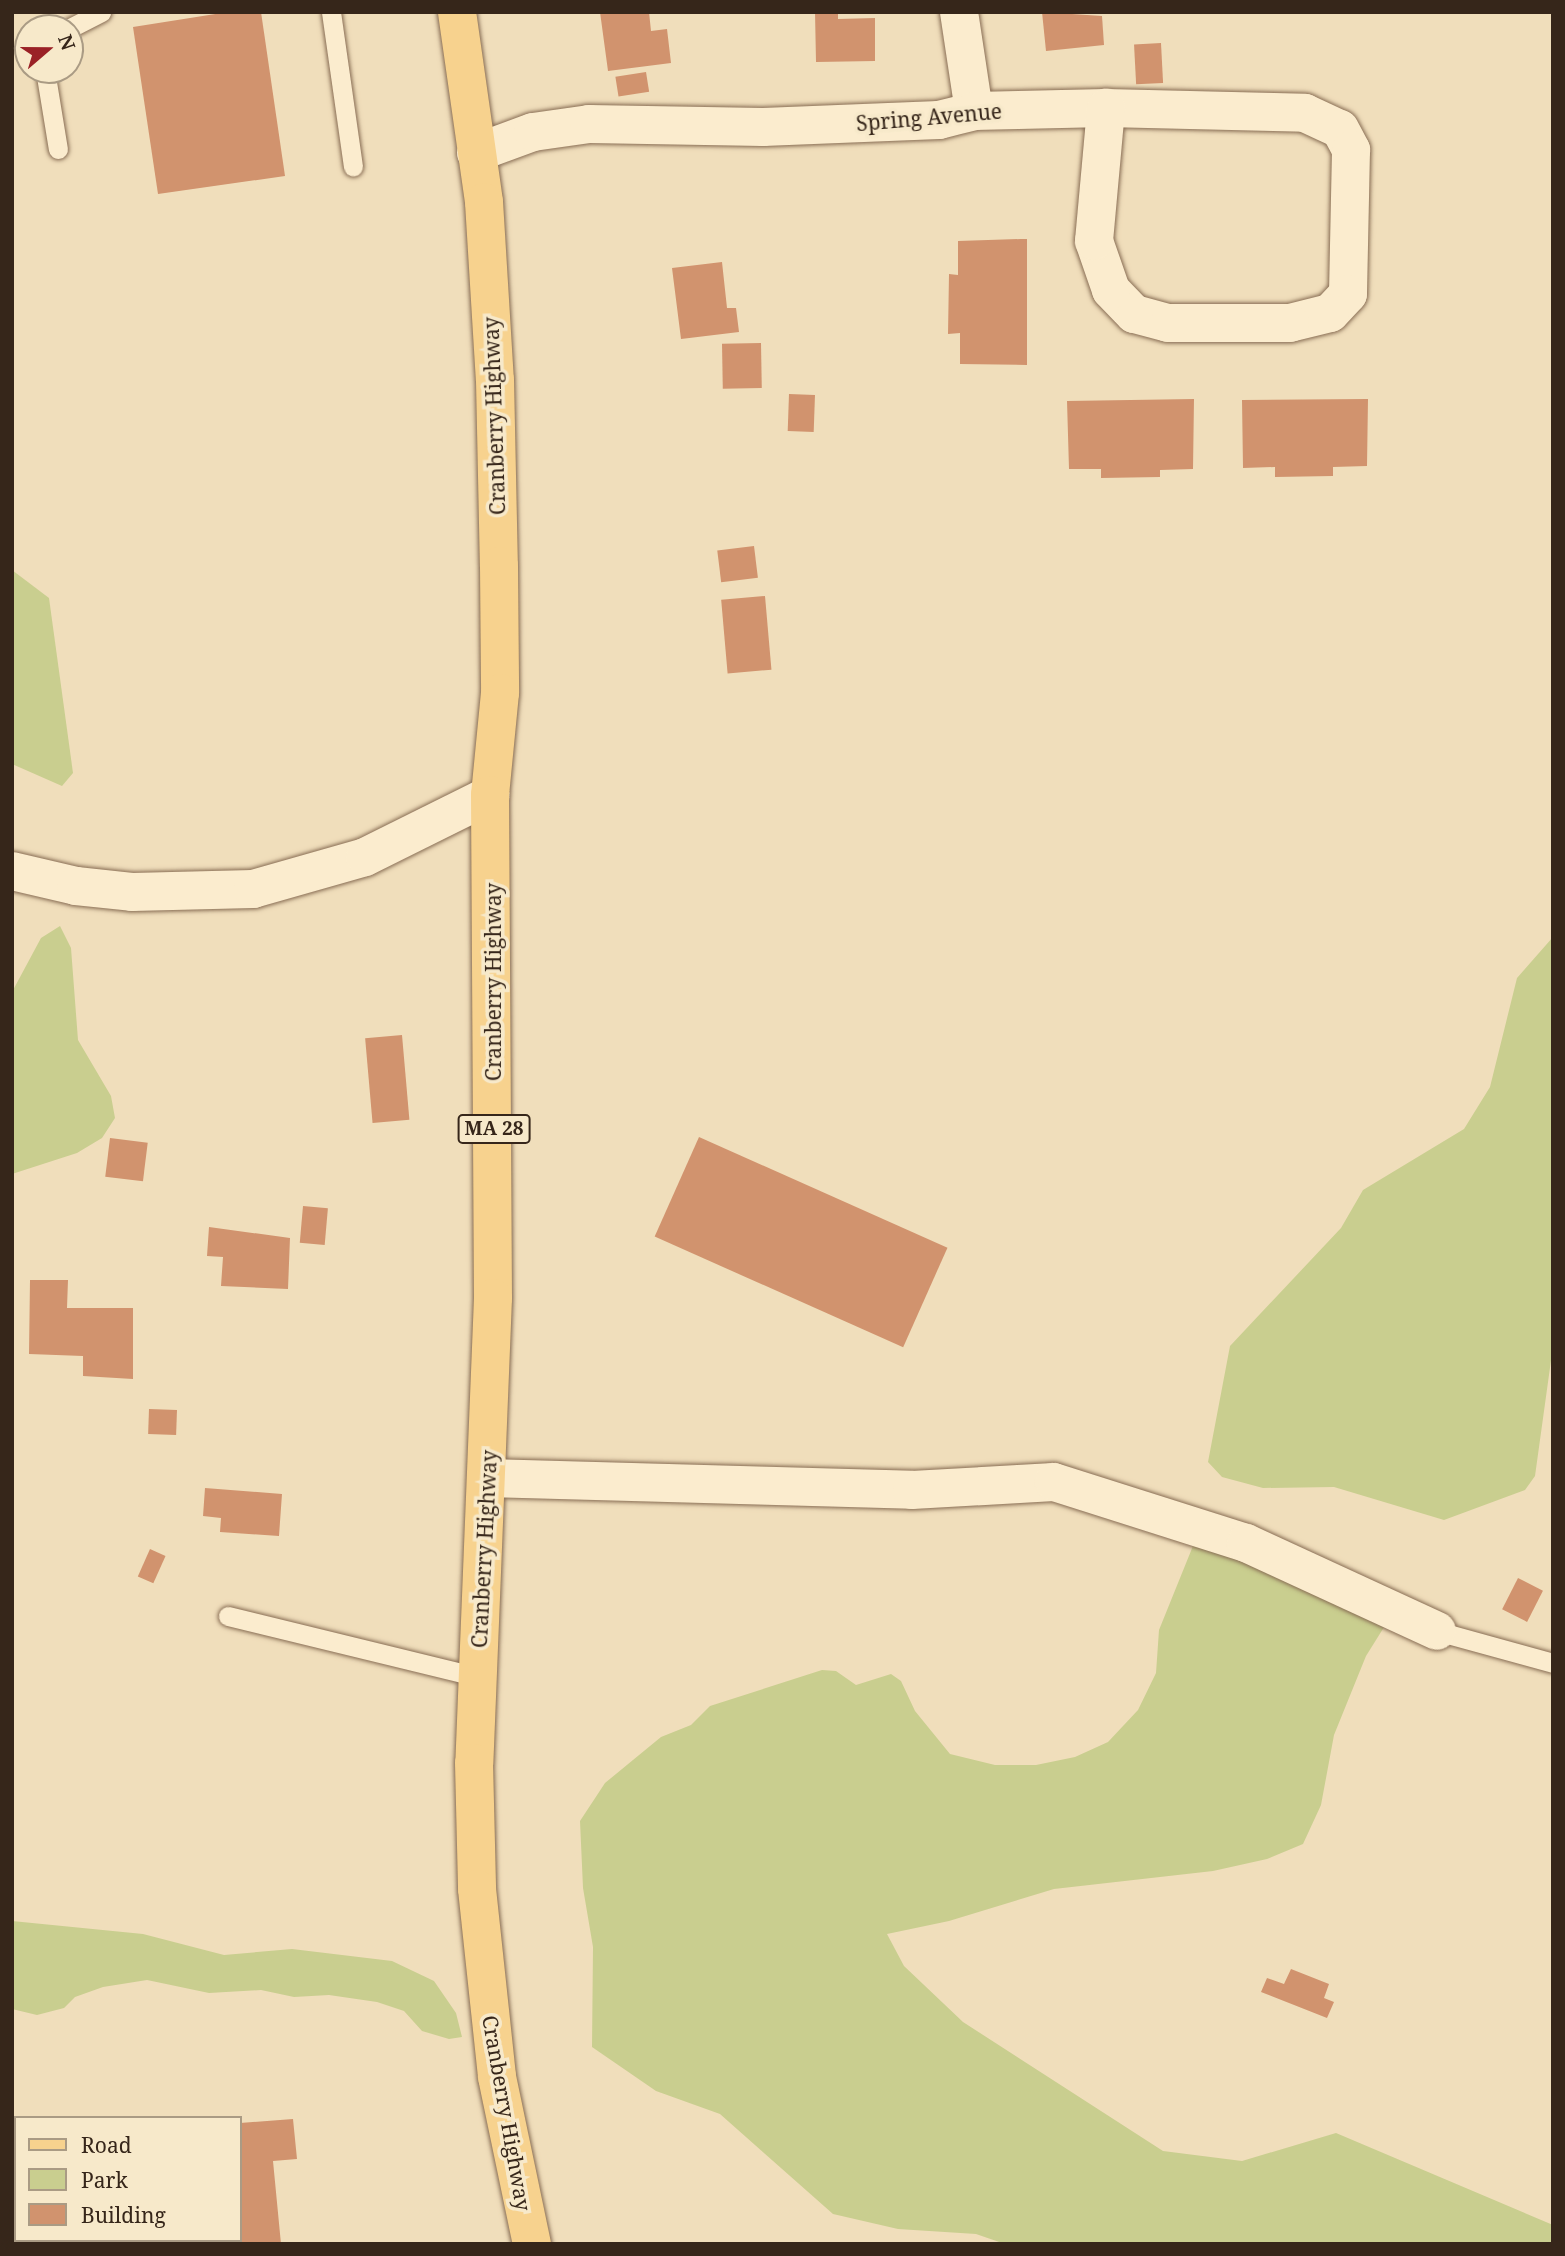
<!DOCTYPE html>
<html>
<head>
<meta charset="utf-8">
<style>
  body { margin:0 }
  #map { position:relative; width:1565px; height:2256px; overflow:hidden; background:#f0debb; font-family:"Noto Serif",serif }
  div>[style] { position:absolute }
  .green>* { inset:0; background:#c9ce8f }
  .building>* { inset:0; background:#d1936e; transform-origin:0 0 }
  .roads { filter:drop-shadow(0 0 2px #886d54) drop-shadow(0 0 2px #886d54) }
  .service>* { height:19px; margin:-9.5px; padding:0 9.5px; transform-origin:9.5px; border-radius:9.5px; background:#fbecce }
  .minor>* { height:38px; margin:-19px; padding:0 19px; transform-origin:19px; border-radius:19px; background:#fbecce }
  .primary>* { height:38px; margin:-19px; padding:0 19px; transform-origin:19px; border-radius:19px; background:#f7d28e }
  span { translate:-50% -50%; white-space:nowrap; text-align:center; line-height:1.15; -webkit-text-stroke:7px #f7e9ca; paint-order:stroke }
  .shield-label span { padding:2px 5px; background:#f7e9ca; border:2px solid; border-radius:5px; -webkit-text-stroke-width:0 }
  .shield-label { font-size:19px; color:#36261a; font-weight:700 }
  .street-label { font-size:21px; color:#36261a }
  .frame { position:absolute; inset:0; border:14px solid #36261a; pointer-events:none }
  .legend { position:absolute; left:14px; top:2116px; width:228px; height:126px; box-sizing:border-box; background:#f7e9ca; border:2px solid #aa9b84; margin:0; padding:9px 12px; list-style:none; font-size:21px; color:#36261a }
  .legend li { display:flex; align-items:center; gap:14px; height:35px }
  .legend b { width:35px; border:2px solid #aa9b84 }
  .north { position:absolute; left:14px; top:14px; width:70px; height:70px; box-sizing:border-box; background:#f7e9ca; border:2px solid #aa9b84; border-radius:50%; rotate:70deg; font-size:19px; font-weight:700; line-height:28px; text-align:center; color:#36261a }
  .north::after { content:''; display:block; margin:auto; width:24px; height:32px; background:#9a2126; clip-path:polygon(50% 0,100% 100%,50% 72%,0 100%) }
</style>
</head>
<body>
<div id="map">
  <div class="green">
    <i style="clip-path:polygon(12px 570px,49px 598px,73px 773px,62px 786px,12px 764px)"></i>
    <i style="clip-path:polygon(60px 926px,71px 948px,78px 1040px,111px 1096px,115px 1118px,102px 1138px,77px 1153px,12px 1174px,12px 992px,41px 938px)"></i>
    <i style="clip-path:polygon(1553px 937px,1553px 1346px,1535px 1476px,1525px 1490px,1444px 1520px,1334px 1487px,1263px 1488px,1222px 1477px,1208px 1462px,1230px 1346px,1341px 1228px,1363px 1190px,1464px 1129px,1490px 1087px,1517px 978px)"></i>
    <i style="clip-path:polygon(1197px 1536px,1391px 1616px,1366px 1656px,1334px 1735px,1321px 1805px,1303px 1844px,1267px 1859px,1213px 1871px,1054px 1889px,949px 1921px,887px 1934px,904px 1966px,963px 2022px,1163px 2151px,1242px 2161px,1336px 2133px,1553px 2225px,1553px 2244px,1005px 2244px,976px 2234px,898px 2229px,833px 2214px,720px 2114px,656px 2091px,592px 2047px,593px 1947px,583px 1888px,580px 1821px,605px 1783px,661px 1737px,691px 1725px,710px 1706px,822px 1670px,836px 1671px,856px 1685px,891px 1674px,901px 1681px,915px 1711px,950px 1754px,995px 1765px,1036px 1765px,1075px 1757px,1108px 1742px,1138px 1710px,1156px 1673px,1159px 1630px)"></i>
    <i style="clip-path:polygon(12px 1921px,143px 1934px,224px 1955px,292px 1949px,392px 1961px,434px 1981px,456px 2013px,462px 2037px,449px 2039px,422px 2031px,404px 2011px,377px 2002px,329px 1995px,294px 1997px,261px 1990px,209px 1993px,147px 1980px,103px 1987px,75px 1997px,64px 2008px,37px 2015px,12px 2009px)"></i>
  </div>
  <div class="building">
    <i style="clip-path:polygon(228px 12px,261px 12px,285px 176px,158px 194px,133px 27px)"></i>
    <i style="clip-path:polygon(600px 12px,649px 12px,651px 31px,667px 29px,671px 63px,608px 71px)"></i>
    <i style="clip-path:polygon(815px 12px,838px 12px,838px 19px,875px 18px,875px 61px,816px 62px)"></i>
    <i style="clip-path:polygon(1042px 12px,1102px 16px,1104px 45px,1046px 51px)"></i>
    <i style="left:1161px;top:43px;width:40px;height:27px;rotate:87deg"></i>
    <i style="left:646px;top:72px;width:20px;height:31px;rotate:81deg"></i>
    <i style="clip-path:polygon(1021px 239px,1027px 239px,1027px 365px,960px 364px,960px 333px,948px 334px,949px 274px,958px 275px,958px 241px)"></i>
    <i style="clip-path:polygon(722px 262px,727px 308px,736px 308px,739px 332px,681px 339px,672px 268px)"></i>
    <i style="left:761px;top:343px;width:45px;height:39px;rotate:89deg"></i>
    <i style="left:789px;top:394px;width:26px;height:37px;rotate:2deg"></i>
    <i style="clip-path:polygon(1194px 399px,1193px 469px,1160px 470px,1160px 477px,1101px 478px,1101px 469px,1069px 469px,1067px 401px)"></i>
    <i style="clip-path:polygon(1368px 399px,1367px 466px,1333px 467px,1333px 476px,1275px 477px,1275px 467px,1243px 468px,1242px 400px)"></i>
    <i style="left:754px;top:546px;width:32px;height:37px;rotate:83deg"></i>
    <i style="left:765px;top:596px;width:74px;height:44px;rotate:85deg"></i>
    <i style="left:402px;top:1035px;width:85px;height:37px;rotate:85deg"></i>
    <i style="left:699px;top:1137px;width:272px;height:109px;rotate:24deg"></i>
    <i style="left:110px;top:1138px;width:38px;height:39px;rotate:7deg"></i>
    <i style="left:303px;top:1206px;width:25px;height:37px;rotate:5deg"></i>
    <i style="clip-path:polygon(209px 1227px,290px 1238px,288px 1289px,221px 1286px,223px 1257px,207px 1256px)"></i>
    <i style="clip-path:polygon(30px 1280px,68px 1280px,67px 1308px,133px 1308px,133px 1379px,83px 1376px,83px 1356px,29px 1354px)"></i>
    <i style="left:149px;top:1409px;width:28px;height:25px;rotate:2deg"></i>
    <i style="clip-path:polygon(205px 1488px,282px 1494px,279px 1536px,220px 1532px,221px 1518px,203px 1516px)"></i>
    <i style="left:150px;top:1549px;width:17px;height:30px;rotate:24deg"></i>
    <i style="left:1518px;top:1578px;width:28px;height:35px;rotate:27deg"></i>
    <i style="clip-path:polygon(1291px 1969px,1329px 1984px,1324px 1998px,1334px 2002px,1327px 2018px,1261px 1992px,1267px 1978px,1284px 1984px)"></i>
    <i style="clip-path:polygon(293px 2119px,297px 2159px,273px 2161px,281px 2244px,235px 2244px,242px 2239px,240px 2123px)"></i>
    <i style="clip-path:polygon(16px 2186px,16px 2240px,44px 2244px,12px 2244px)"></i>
    <i style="left:116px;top:2240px;width:55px;height:4px"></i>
  </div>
  <div class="roads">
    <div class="service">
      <i style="left:331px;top:12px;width:156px;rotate:81.9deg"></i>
      <i style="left:70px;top:28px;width:35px;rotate:-27deg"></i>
      <i style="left:45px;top:70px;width:80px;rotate:80.7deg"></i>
      <i style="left:228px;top:1616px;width:257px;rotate:13.7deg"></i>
      <i style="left:1437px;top:1631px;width:120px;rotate:15.4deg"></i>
    </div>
    <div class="minor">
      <i style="left:959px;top:12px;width:100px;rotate:81.4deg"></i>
      <i style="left:476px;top:153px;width:61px;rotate:-20.2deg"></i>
      <i style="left:533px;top:132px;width:57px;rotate:-8.1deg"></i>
      <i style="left:589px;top:124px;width:174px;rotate:1deg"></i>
      <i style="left:763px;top:127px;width:176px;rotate:-2.3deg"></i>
      <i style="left:939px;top:120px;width:36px;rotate:-14deg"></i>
      <i style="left:974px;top:111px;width:132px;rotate:-1.3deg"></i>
      <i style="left:1106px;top:108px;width:199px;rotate:1.4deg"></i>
      <i style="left:1305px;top:113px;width:38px;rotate:25deg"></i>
      <i style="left:1340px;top:129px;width:24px;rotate:62deg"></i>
      <i style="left:1351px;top:150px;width:144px;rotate:91.2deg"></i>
      <i style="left:1348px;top:294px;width:26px;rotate:133deg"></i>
      <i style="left:1330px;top:313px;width:41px;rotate:166deg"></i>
      <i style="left:1290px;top:323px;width:122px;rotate:180deg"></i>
      <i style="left:1168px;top:323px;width:35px;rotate:-165deg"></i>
      <i style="left:1134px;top:314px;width:33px;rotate:-134deg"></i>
      <i style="left:1111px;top:290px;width:52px;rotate:-109.1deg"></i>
      <i style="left:1094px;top:241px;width:134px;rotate:-84.8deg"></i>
      <i style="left:12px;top:871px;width:66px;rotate:13.2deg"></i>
      <i style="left:76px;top:886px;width:56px;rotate:6.1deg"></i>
      <i style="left:132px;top:892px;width:121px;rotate:-1.4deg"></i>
      <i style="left:253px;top:889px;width:116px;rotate:-15.9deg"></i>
      <i style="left:365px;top:857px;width:140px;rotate:-26.4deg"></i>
      <i style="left:487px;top:1478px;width:425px;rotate:1.6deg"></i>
      <i style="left:912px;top:1490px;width:142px;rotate:-3.2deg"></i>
      <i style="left:1054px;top:1482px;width:201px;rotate:17.6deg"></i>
      <i style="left:1246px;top:1543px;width:210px;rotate:24.7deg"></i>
    </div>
    <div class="primary">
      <i style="left:457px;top:12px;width:192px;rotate:81.9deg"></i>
      <i style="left:484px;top:202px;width:178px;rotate:86.5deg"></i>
      <i style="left:495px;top:380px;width:186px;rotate:88.8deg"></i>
      <i style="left:499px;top:566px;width:127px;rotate:89.5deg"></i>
      <i style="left:500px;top:693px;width:102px;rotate:95.6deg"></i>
      <i style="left:490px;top:795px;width:503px;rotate:89.66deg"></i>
      <i style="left:493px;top:1298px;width:465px;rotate:92.3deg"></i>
      <i style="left:474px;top:1763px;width:126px;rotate:88.6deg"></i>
      <i style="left:477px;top:1889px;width:189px;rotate:83.9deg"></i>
      <i style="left:497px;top:2077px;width:171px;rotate:78.2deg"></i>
    </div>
  </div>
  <div class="shield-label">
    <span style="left:494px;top:1129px">MA 28</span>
  </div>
  <div class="street-label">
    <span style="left:929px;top:117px;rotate:-5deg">Spring Avenue</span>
    <span style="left:494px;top:416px;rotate:-92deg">Cranberry Highway</span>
    <span style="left:493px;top:982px;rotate:-90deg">Cranberry Highway</span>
    <span style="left:484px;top:1549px;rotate:-87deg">Cranberry Highway</span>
    <span style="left:507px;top:2113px;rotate:80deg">Cranberry Highway</span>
  </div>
  <div class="frame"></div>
  <ul class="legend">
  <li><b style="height:9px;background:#f7d28e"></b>Road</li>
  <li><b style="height:19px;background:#c9ce8f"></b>Park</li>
  <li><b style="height:19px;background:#d1936e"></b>Building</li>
  </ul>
  <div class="north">N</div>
</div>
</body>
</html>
